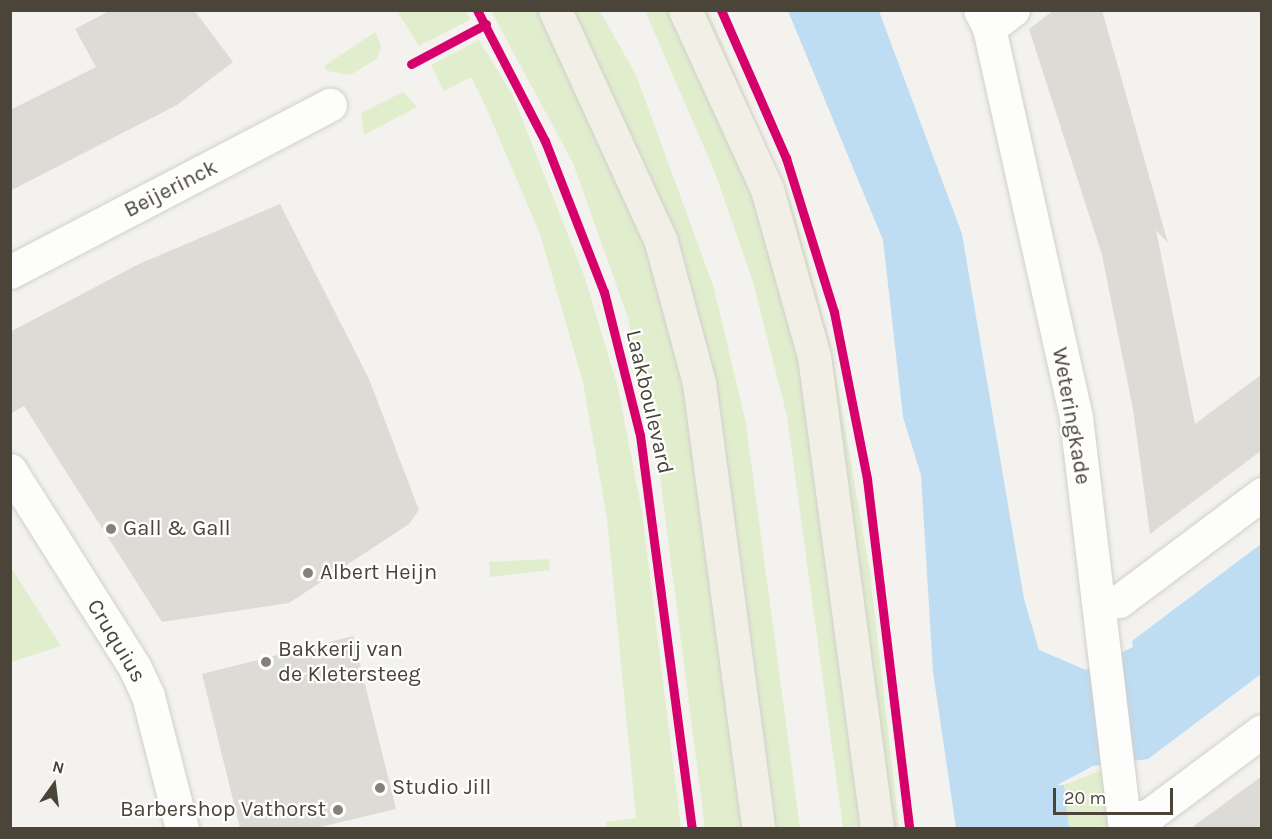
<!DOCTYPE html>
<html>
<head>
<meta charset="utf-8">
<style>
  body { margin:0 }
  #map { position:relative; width:1272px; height:839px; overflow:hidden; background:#f3f2ee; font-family:Karla,sans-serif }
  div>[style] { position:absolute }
  .green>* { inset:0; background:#e0eece }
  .water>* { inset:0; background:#bedcf2 }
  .building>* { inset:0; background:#dddbd6 }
  .roads { filter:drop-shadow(0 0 2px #d1d0cb) drop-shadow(0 0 2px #d1d0cb) }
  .minor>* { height:33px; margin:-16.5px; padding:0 16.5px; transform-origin:16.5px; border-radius:16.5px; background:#fdfdfc }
  .major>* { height:33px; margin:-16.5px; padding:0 16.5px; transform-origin:16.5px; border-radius:16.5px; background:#f2efe6 }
  .cycleway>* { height:9px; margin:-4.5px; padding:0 4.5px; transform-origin:4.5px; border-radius:4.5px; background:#d6006c }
  .dots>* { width:16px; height:16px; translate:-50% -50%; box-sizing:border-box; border:3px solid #fff; border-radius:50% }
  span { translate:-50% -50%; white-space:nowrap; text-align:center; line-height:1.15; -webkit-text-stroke:4.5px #fff; paint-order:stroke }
  .street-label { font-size:22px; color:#4b4438 }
  .poi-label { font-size:22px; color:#4b4438 }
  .left { translate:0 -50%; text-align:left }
  .right { translate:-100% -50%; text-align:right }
  .frame { position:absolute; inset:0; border:12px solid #4b4438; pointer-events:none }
  .north { position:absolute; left:24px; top:755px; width:60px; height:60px; -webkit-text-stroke:4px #fff; paint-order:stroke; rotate:14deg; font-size:16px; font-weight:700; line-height:24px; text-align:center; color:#4b4438 }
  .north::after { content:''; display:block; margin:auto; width:21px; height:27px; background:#4b4438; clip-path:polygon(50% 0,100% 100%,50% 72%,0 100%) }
  .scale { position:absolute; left:1053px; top:788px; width:120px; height:27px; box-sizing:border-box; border:3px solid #4b4438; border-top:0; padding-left:8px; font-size:18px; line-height:21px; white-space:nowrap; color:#4b4438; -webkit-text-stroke:4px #fff; paint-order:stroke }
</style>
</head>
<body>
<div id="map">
  <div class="green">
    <i style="clip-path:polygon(397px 11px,465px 11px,471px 19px,419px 46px)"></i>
    <i style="clip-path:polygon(491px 11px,544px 11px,631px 203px,669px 314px,688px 385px,748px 828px,705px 828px,659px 469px,627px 315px,573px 163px)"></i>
    <i style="clip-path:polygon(567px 11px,600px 11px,636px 75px,714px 288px,746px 424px,800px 828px,773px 828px,744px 585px,709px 381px)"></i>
    <i style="clip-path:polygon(645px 11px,676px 11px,732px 140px,776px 260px,807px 395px,869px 828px,843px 828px,787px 416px,753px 282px,714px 170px)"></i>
    <i style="clip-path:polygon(699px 11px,708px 11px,792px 205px,830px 342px,870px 573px,899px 828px,890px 828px,850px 494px,822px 340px)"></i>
    <i style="clip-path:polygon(375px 32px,381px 46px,377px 59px,350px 75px,328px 71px,324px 66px)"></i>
    <i style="clip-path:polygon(479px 40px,513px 96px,585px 278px,618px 388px,642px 512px,681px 828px,607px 828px,606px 822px,636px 818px,607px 519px,583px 382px,540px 234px,485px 105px,471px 77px,444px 91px,431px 65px)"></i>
    <i style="clip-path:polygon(403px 92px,417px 107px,364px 135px,361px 113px)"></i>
    <i style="clip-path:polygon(549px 559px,550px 570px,490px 577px,489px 562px)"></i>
    <i style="clip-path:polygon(10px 566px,61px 646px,11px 662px,10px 662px)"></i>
    <i style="clip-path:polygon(1107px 768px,1114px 828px,1069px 828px,1064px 785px)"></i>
  </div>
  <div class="water">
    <i style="clip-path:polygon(788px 11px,879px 11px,962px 234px,1024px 599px,1039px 650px,1086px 670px,1133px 647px,1132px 641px,1261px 544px,1261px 674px,1148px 759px,1093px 766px,1057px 785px,1064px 785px,1069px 828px,956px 828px,933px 672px,921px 475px,903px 417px,883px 240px)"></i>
  </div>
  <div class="building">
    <i style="clip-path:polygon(111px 10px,194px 10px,233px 62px,177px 105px,10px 191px,10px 110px,96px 67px,75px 29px)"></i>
    <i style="clip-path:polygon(1054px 10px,1102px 10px,1168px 243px,1156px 230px,1195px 424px,1262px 374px,1262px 450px,1150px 534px,1133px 409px,1102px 255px,1029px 29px)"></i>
    <i style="clip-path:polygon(280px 204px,369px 379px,419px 510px,409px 524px,289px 603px,162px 622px,24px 406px,10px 414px,10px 332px,139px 264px)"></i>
    <i style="clip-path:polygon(353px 636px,396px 809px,316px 828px,240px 828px,202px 674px)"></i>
    <i style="clip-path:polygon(1262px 776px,1262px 828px,1191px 828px)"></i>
  </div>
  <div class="roads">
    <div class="minor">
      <i style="left:980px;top:10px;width:20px;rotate:63deg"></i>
      <i style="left:989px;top:28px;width:400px;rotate:77.4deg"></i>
      <i style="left:1076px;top:418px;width:413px;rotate:83.2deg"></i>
      <i style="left:989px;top:28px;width:30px;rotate:-37deg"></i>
      <i style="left:10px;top:272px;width:361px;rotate:-27.6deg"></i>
      <i style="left:10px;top:470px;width:234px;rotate:57.7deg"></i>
      <i style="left:135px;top:668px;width:31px;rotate:65deg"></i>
      <i style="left:148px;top:696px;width:136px;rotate:75.6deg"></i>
      <i style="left:1099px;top:604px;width:20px;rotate:-9deg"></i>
      <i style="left:1119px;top:601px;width:179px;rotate:-36.8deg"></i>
      <i style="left:1124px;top:819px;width:24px;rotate:-7deg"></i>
      <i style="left:1148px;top:816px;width:142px;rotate:-36.7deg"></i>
    </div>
    <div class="major">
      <i style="left:555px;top:10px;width:255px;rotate:65.4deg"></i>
      <i style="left:661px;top:242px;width:146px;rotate:74.9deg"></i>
      <i style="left:699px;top:383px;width:449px;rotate:82.4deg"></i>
      <i style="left:685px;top:10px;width:197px;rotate:65.4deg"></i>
      <i style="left:767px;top:189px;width:173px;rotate:74.3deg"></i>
      <i style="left:814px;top:356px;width:476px;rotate:82.4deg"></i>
    </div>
  </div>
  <div class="cycleway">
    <i style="left:477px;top:10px;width:148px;rotate:62.6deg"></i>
    <i style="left:545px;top:141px;width:162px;rotate:68.7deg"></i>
    <i style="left:604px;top:292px;width:147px;rotate:75.9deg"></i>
    <i style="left:640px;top:435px;width:396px;rotate:82.5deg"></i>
    <i style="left:721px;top:10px;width:162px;rotate:66.3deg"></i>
    <i style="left:786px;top:158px;width:161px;rotate:72.7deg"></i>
    <i style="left:834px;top:312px;width:170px;rotate:78.8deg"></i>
    <i style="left:867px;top:479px;width:352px;rotate:83.1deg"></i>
    <i style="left:411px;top:64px;width:85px;rotate:-28.1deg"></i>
  </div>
  <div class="dots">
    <i style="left:111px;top:529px;background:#868178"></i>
    <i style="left:308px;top:573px;background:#868178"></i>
    <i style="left:266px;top:662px;background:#868178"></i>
    <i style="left:380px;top:788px;background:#868178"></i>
    <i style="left:338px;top:810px;background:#868178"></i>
  </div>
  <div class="street-label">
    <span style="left:171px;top:189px;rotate:-27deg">Beijerinck</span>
    <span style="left:649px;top:402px;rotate:77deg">Laakboulevard</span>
    <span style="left:1071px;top:416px;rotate:80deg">Weteringkade</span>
    <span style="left:116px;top:641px;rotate:59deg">Cruquius</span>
  </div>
  <div class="poi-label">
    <span class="left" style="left:123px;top:529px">Gall &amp; Gall</span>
    <span class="left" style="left:320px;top:573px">Albert Heijn</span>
    <span class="left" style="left:278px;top:662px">Bakkerij van<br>de Kletersteeg</span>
    <span class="left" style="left:392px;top:788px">Studio Jill</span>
    <span class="right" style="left:326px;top:810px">Barbershop Vathorst</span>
  </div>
  <div class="frame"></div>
  <div class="north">N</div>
  <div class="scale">20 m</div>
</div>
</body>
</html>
